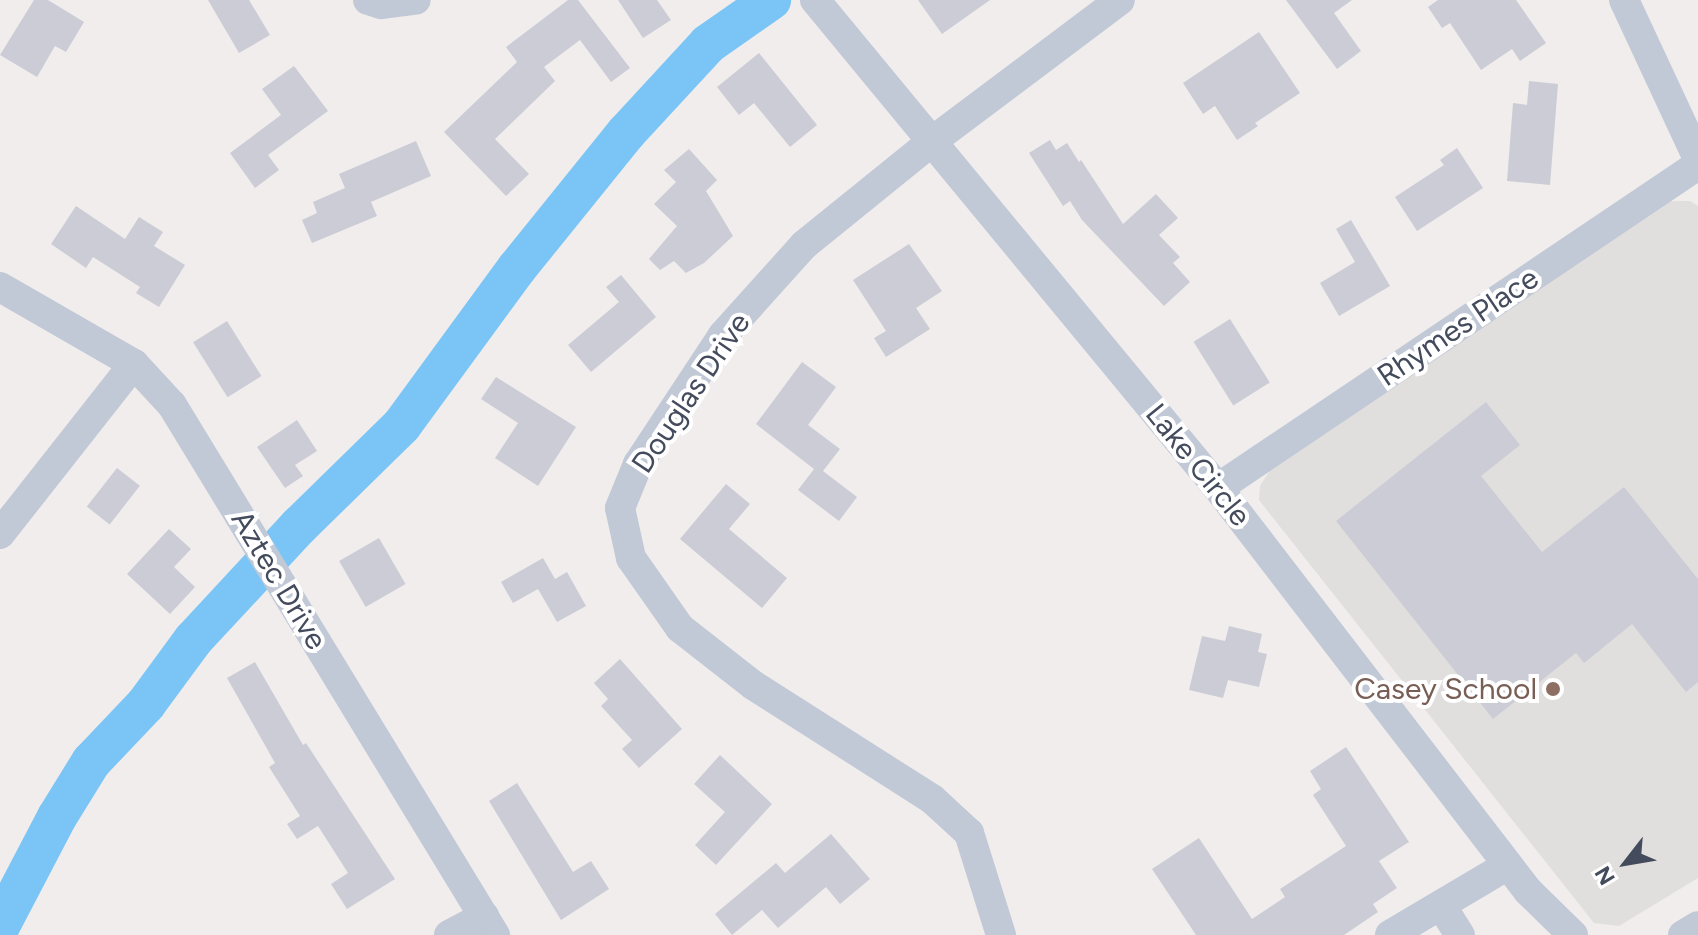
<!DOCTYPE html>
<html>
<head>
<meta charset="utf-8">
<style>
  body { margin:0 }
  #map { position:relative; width:1698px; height:935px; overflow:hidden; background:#f0edec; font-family:Figtree,sans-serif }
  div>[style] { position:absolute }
  .education>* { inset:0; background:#e1dede }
  .river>* { height:40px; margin:-20px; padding:0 20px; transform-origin:20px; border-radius:20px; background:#7bc5f6 }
  .building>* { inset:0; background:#cbccd5; transform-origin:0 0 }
  .minor>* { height:30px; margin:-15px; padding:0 15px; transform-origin:15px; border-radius:15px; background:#c1c8d6 }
  .dots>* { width:22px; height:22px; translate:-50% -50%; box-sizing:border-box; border:4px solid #fff; border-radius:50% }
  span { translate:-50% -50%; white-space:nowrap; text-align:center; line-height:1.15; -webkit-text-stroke:8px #fff; paint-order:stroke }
  .street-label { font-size:30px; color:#434b5c }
  .education-label { font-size:30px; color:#785e54 }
  .right { translate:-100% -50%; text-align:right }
  .north { position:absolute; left:1586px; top:823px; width:80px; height:80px; -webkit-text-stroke:6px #fff; paint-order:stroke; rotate:239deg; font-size:22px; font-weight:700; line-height:32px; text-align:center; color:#434b5c }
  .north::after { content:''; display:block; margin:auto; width:28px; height:36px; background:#434b5c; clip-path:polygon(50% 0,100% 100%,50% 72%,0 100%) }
</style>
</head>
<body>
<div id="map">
  <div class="education">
    <i style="clip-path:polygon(1669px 201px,1690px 201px,1698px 206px,1698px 878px,1619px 926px,1594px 923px,1259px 500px,1260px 486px,1278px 458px)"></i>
  </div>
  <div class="river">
    <i style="left:0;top:926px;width:123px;rotate:-62.4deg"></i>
    <i style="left:57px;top:817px;width:65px;rotate:-58.3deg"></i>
    <i style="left:91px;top:762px;width:80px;rotate:-46.5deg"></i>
    <i style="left:146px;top:704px;width:79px;rotate:-53.7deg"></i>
    <i style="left:193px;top:640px;width:156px;rotate:-47.1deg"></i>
    <i style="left:299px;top:526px;width:144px;rotate:-44.4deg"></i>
    <i style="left:402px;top:425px;width:195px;rotate:-53.8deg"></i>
    <i style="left:517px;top:268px;width:174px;rotate:-51.1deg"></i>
    <i style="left:626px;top:133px;width:121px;rotate:-47.3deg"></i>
    <i style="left:708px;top:44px;width:77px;rotate:-34.9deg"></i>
  </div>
  <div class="building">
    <i style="clip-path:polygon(34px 0,48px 0,84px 22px,66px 52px,55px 46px,37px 77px,0 55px)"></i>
    <i style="clip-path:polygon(208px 0,249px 0,270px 35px,239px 53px)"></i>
    <i style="clip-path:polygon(568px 0,578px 0,630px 68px,611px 82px,580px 40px,544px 67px,555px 81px,495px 139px,529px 174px,506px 196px,444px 132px,517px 62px,506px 47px)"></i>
    <i style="clip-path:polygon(618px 0,657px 0,671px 20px,643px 38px)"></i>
    <i style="clip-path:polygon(918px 0,990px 0,942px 34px)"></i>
    <i style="clip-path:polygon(1286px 0,1352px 0,1334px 13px,1361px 51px,1337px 69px)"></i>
    <i style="clip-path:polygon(1438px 0,1516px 0,1546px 43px,1520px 61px,1512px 49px,1481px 70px,1450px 23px,1442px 28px,1428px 7px)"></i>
    <i style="clip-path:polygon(1259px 32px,1300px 93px,1255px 123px,1258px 126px,1237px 140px,1215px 106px,1203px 114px,1183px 83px)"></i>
    <i style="clip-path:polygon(759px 53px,817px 125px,790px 147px,754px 103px,739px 115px,717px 87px)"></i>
    <i style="clip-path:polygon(294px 66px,328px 111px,268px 155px,279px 170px,255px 188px,230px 153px,281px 115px,262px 89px)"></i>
    <i style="clip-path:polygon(1529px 81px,1558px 84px,1550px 185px,1507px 181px,1513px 103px,1527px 105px)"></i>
    <i style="clip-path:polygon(1050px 140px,1056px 150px,1067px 143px,1079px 162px,1081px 160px,1123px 224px,1156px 194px,1178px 218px,1159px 235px,1180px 257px,1173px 263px,1190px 282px,1164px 306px,1082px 220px,1070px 201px,1063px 206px,1029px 153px)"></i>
    <i style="clip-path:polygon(416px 141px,431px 176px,371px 202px,377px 216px,312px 243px,302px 220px,317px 213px,313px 202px,345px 188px,339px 174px)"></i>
    <i style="clip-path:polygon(1457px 148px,1483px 188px,1417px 231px,1395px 197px,1444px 165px,1440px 160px)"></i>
    <i style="clip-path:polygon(689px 149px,717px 180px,706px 191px,733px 236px,704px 263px,686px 273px,674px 261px,660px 270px,649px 259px,677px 226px,654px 204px,676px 182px,664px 170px)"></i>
    <i style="clip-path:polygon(76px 206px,125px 239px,139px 217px,163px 232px,154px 246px,185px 265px,159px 307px,136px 293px,140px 287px,93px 257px,86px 268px,51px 244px)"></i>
    <i style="clip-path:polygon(1351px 220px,1390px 286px,1339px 316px,1320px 283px,1355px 262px,1336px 229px)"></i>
    <i style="clip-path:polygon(909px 244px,942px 291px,916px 308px,930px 329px,886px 357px,874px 338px,886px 331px,853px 280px)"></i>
    <i style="clip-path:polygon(621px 275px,656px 317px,591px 372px,568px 345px,619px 302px,606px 287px)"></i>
    <i style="left:1230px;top:319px;width:75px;height:43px;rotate:58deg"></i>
    <i style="left:227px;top:321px;width:65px;height:40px;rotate:58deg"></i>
    <i style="clip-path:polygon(802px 362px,836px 387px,808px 425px,840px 449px,823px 471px,857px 497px,839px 521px,798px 490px,814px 469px,756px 424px)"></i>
    <i style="clip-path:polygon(496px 377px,576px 427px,538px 486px,495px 458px,518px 423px,481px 399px)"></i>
    <i style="clip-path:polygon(1486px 402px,1520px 445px,1481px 476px,1542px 552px,1624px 487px,1698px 579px,1698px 682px,1686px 692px,1632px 624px,1584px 663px,1576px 653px,1493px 719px,1336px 521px)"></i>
    <i style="clip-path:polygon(297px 420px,317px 451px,295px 465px,303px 476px,285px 488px,257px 447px)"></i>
    <i style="left:117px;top:468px;width:29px;height:49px;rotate:38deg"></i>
    <i style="clip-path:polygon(726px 484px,750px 504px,729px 529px,787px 578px,762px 608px,680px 539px)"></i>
    <i style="clip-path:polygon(169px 529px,191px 549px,174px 567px,195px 587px,170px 614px,127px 574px)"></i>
    <i style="left:379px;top:538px;width:53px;height:46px;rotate:60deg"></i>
    <i style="clip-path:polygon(543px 558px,555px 579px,567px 572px,586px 606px,557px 622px,538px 589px,513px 603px,501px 582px)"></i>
    <i style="clip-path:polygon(1229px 626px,1262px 634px,1258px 652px,1267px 654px,1259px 687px,1228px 680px,1223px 698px,1189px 690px,1202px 636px,1225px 641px)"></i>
    <i style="clip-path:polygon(620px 659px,682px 729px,639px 768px,622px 749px,632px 740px,601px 706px,608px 699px,594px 683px)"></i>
    <i style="clip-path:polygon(255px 662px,303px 745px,306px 743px,395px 879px,347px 909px,331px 884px,348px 873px,318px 826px,297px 839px,287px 824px,300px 816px,269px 767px,275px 763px,227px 678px)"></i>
    <i style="clip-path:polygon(1346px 747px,1409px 842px,1379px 861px,1397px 888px,1373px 904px,1378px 912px,1344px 935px,1196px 935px,1152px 869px,1199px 838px,1252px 919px,1285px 897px,1280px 889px,1346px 846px,1313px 795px,1321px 789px,1310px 771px)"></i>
    <i style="clip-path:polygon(720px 755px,772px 804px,716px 865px,695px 845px,725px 812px,694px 784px)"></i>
    <i style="clip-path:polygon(517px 783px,573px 872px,591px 861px,609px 889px,561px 920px,489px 801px)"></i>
    <i style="clip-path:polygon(831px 834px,870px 879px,840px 904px,826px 887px,778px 928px,762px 910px,732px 935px,715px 914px,776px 863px,785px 873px)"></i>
  </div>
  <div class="minor">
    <i style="left:368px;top:0;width:14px;rotate:17deg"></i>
    <i style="left:381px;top:4px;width:35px;rotate:-7deg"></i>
    <i style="left:815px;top:0;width:633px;rotate:50.45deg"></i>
    <i style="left:1218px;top:488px;width:508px;rotate:52.43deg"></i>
    <i style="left:1528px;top:891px;width:63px;rotate:44.4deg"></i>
    <i style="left:1624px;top:0;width:175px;rotate:65deg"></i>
    <i style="left:0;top:287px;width:155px;rotate:29.9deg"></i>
    <i style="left:134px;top:364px;width:56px;rotate:47.2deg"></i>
    <i style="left:172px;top:405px;width:621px;rotate:58.64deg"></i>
    <i style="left:1218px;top:488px;width:579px;rotate:-33.94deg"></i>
    <i style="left:0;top:534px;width:216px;rotate:-51.8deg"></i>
    <i style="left:1441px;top:905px;width:36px;rotate:58deg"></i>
    <i style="left:449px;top:935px;width:40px;rotate:-28deg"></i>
    <i style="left:1001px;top:935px;width:107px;rotate:-107.4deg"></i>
    <i style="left:969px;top:833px;width:50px;rotate:-137.4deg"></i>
    <i style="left:932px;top:799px;width:212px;rotate:-147.5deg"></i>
    <i style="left:753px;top:685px;width:93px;rotate:-142deg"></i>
    <i style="left:680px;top:628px;width:85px;rotate:-125deg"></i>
    <i style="left:631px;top:558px;width:51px;rotate:-102.4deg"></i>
    <i style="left:620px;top:508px;width:48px;rotate:-67.8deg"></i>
    <i style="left:638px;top:464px;width:154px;rotate:-56.6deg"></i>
    <i style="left:723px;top:335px;width:121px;rotate:-48deg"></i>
    <i style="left:804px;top:245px;width:164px;rotate:-39deg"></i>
    <i style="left:931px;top:142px;width:236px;rotate:-36.9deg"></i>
    <i style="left:1390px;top:935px;width:137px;rotate:-30.7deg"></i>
    <i style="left:1683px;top:935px;width:17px;rotate:-31deg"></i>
  </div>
  <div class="dots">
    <i style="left:1553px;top:689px;background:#8d6e63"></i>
  </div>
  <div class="street-label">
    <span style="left:1458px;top:327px;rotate:-34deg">Rhymes Place</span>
    <span style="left:691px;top:393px;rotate:-56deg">Douglas Drive</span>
    <span style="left:1198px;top:465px;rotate:51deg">Lake Circle</span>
    <span style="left:279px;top:580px;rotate:59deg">Aztec Drive</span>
  </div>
  <div class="education-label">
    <span class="right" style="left:1537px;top:689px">Casey School</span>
  </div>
  <div class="north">N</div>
</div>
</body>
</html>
